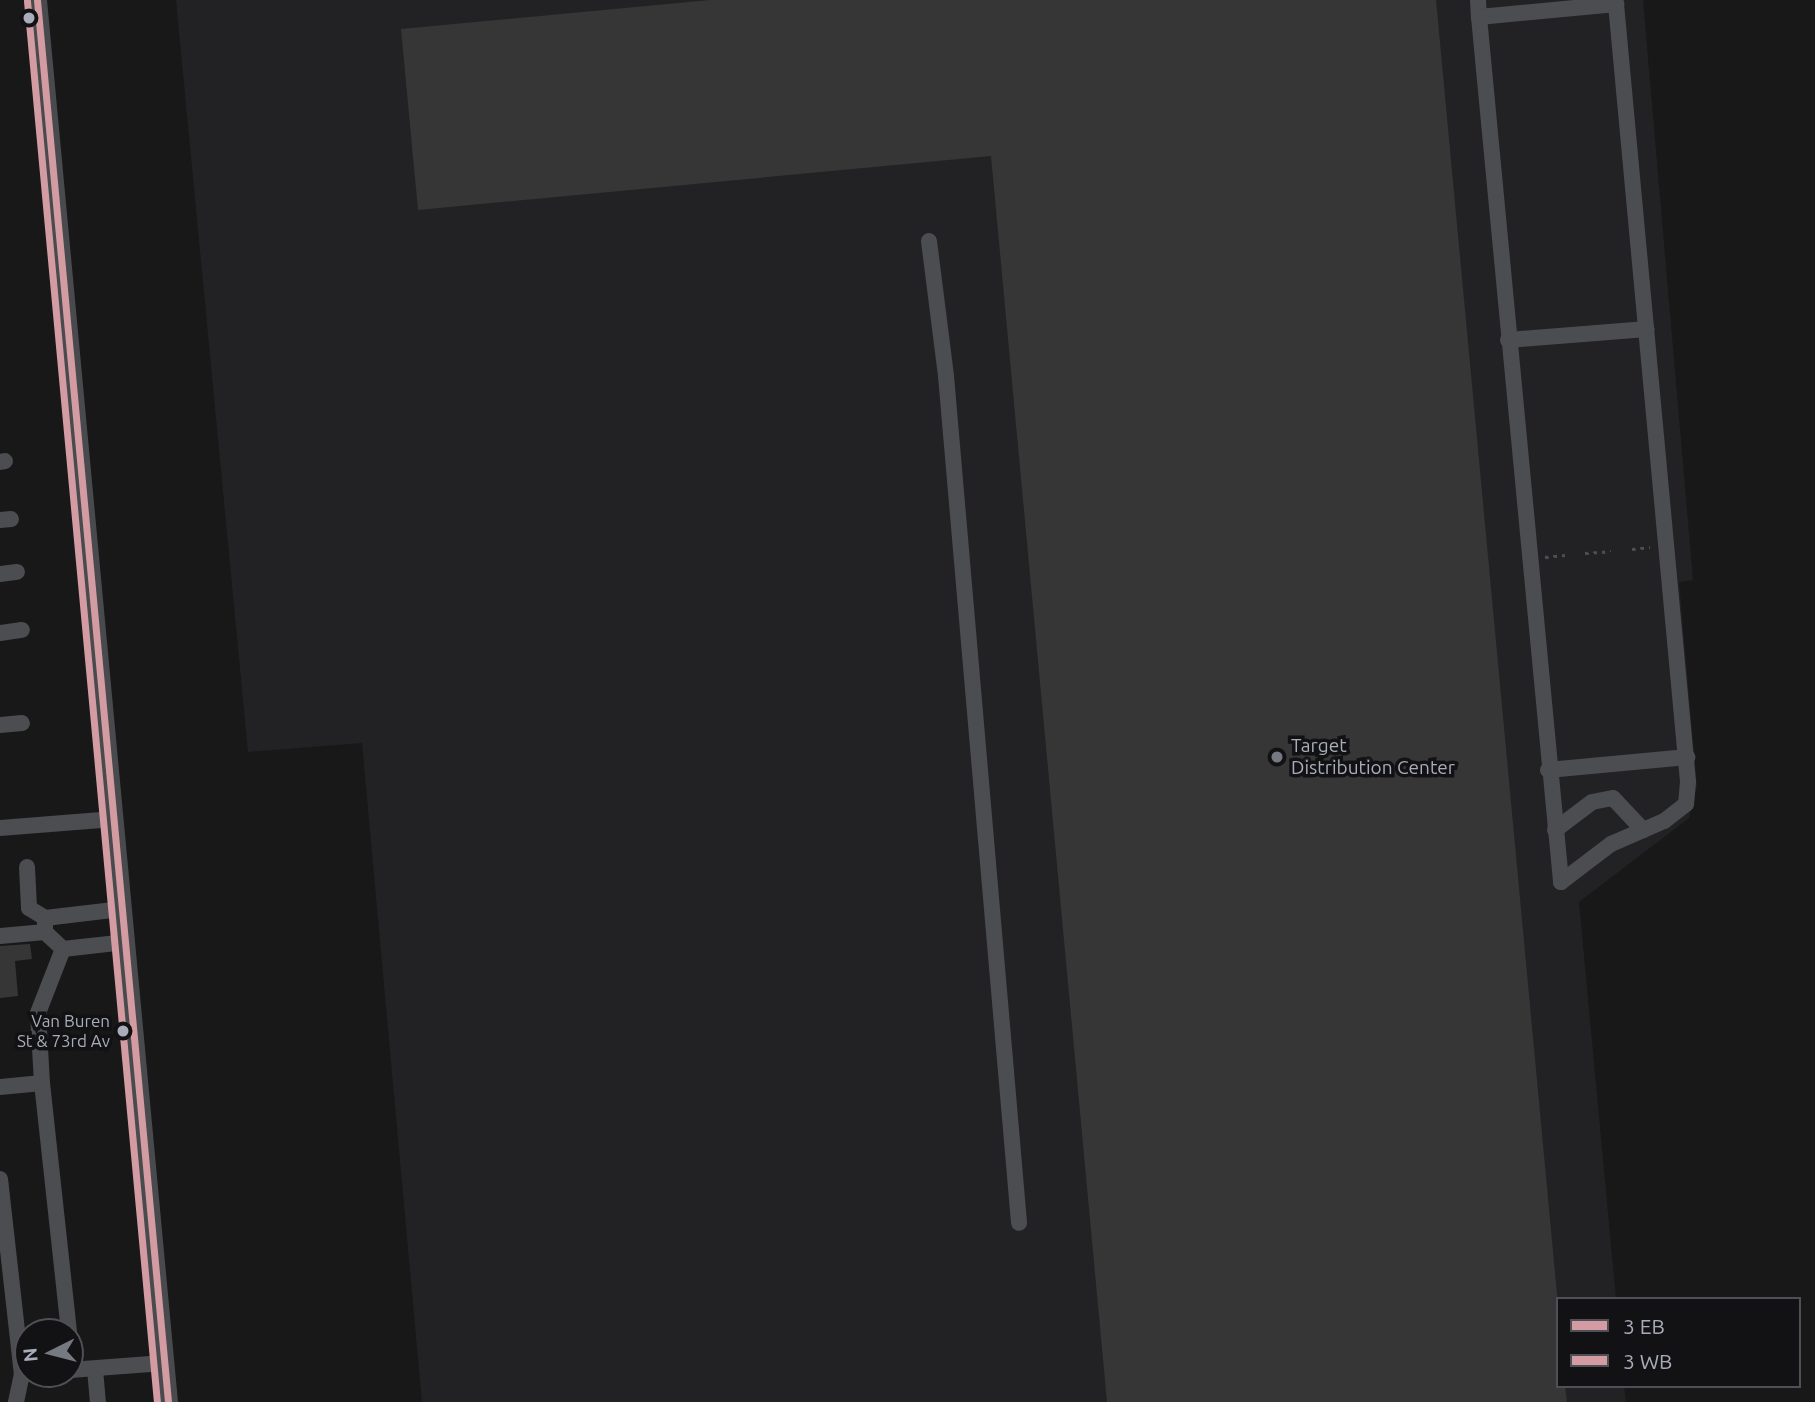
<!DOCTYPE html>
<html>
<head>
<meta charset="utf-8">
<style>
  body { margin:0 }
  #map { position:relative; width:1815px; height:1402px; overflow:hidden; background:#181818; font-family:Ubuntu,sans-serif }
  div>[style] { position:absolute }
  .built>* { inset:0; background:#222224 }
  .building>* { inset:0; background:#363637 }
  .path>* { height:2.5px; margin-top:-1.25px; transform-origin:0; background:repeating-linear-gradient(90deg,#4e4f53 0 3.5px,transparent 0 8.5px) }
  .minor>* { height:16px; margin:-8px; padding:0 8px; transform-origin:8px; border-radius:8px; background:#4c4d51 }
  .major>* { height:19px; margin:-9.5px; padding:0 9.5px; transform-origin:9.5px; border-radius:9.5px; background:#494a4d }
  .bus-1>* { height:7px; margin:-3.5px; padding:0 3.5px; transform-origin:3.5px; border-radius:3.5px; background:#d39ca3 }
  .bus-2>* { height:7px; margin:-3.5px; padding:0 3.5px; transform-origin:3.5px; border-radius:3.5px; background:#d39ca3 }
  .dots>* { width:19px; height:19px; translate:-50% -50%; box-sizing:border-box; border:4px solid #121214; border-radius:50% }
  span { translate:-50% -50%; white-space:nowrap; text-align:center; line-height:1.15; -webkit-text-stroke:7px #121214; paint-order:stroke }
  .bus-label { font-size:17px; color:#a9adb9 }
  .right { translate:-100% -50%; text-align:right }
  .poi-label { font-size:19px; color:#a9adb9 }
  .left { translate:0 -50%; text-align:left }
  .legend { position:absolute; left:1556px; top:1297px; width:245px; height:91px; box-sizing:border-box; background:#121214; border:2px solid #4e5056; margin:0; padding:9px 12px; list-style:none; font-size:21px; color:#a9adb9 }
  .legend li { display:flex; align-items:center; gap:14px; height:35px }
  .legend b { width:35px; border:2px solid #4e5056 }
  .north { position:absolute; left:14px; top:1318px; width:70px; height:70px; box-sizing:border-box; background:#121214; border:2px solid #4e5056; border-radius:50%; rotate:264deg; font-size:19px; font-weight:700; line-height:28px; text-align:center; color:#a9adb9 }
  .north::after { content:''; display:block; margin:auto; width:24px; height:32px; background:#767981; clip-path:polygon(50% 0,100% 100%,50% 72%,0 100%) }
</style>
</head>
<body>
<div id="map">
  <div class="built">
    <i style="clip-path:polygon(176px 0,1643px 0,1693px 580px,1679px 582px,1697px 786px,1689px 818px,1579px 902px,1616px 1299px,1558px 1299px,1558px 1386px,1624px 1386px,1626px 1402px,422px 1402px,362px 743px,248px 752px)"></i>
  </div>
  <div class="building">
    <i style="clip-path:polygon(710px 0,1436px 0,1558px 1305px,1558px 1386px,1565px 1386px,1567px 1402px,1107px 1402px,991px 156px,418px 210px,401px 29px)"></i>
    <i style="clip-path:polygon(30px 944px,32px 959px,15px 961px,18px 996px,0 998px,0 946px)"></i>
  </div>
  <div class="path">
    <i style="left:1632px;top:549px;width:18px;rotate:-6deg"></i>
    <i style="left:1585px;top:553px;width:26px;rotate:-4deg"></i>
    <i style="left:1545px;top:557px;width:20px;rotate:-6deg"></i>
  </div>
  <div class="minor">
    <i style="left:1478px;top:0;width:17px;rotate:87deg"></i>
    <i style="left:1479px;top:17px;width:138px;rotate:-5.4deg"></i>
    <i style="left:1616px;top:4px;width:781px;rotate:84.71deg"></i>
    <i style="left:1688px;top:782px;width:22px;rotate:95deg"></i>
    <i style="left:1686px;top:804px;width:28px;rotate:142deg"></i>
    <i style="left:1664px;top:821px;width:58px;rotate:156.5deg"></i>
    <i style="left:1611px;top:844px;width:63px;rotate:142.8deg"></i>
    <i style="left:1479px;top:17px;width:869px;rotate:84.58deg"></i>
    <i style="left:929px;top:241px;width:136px;rotate:82.8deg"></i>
    <i style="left:946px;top:376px;width:850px;rotate:85.07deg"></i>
    <i style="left:1508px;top:340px;width:139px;rotate:-4.5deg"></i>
    <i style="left:0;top:462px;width:5px;rotate:-11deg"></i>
    <i style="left:0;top:520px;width:11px;rotate:-5deg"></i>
    <i style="left:0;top:574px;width:17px;rotate:-7deg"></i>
    <i style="left:0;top:633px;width:22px;rotate:-8deg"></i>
    <i style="left:0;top:725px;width:22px;rotate:-5deg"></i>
    <i style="left:1548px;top:770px;width:140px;rotate:-5.3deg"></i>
    <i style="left:0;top:828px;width:114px;rotate:-4.5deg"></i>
    <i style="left:1555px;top:830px;width:46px;rotate:-37.1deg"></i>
    <i style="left:1592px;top:802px;width:21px;rotate:-11deg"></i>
    <i style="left:1613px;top:798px;width:44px;rotate:46.8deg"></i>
    <i style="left:27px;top:867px;width:41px;rotate:87.2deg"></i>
    <i style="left:29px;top:908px;width:19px;rotate:32deg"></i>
    <i style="left:0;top:936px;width:45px;rotate:-5.1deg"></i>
    <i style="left:63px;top:949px;width:25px;rotate:-137deg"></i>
    <i style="left:45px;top:932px;width:14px;rotate:-90deg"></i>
    <i style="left:45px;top:918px;width:78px;rotate:-6.7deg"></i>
    <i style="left:42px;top:1083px;width:70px;rotate:-93.3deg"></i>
    <i style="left:38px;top:1013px;width:69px;rotate:-68.7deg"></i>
    <i style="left:63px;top:949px;width:62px;rotate:-6.4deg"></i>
    <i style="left:0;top:1087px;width:42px;rotate:-5.4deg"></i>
    <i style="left:42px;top:1083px;width:250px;rotate:83.8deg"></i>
    <i style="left:0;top:1179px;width:196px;rotate:83.6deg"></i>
    <i style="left:22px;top:1374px;width:6px"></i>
    <i style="left:70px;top:1341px;width:29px;rotate:84deg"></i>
    <i style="left:95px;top:1369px;width:33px;rotate:85deg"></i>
    <i style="left:70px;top:1370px;width:94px;rotate:-4.3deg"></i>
    <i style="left:16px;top:1402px;width:29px;rotate:-78deg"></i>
  </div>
  <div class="major">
    <i style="left:37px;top:0;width:1408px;rotate:84.66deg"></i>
  </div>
  <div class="bus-1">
    <i style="left:37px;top:0;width:1408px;rotate:84.66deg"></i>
  </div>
  <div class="bus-2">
    <i style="left:27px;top:1px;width:1407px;rotate:84.7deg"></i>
  </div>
  <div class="dots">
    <i style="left:29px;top:18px;background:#a9adb9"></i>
    <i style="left:1277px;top:757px;background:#767981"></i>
    <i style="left:123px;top:1031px;background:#a9adb9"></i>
  </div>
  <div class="bus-label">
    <span class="right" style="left:110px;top:1031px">Van Buren<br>St &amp; 73rd Av</span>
  </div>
  <div class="poi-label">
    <span class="left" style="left:1291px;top:757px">Target<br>Distribution Center</span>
  </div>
  <ul class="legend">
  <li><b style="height:9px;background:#d39ca3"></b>3 EB</li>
  <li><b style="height:9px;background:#d39ca3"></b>3 WB</li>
  </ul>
  <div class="north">N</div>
</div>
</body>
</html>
